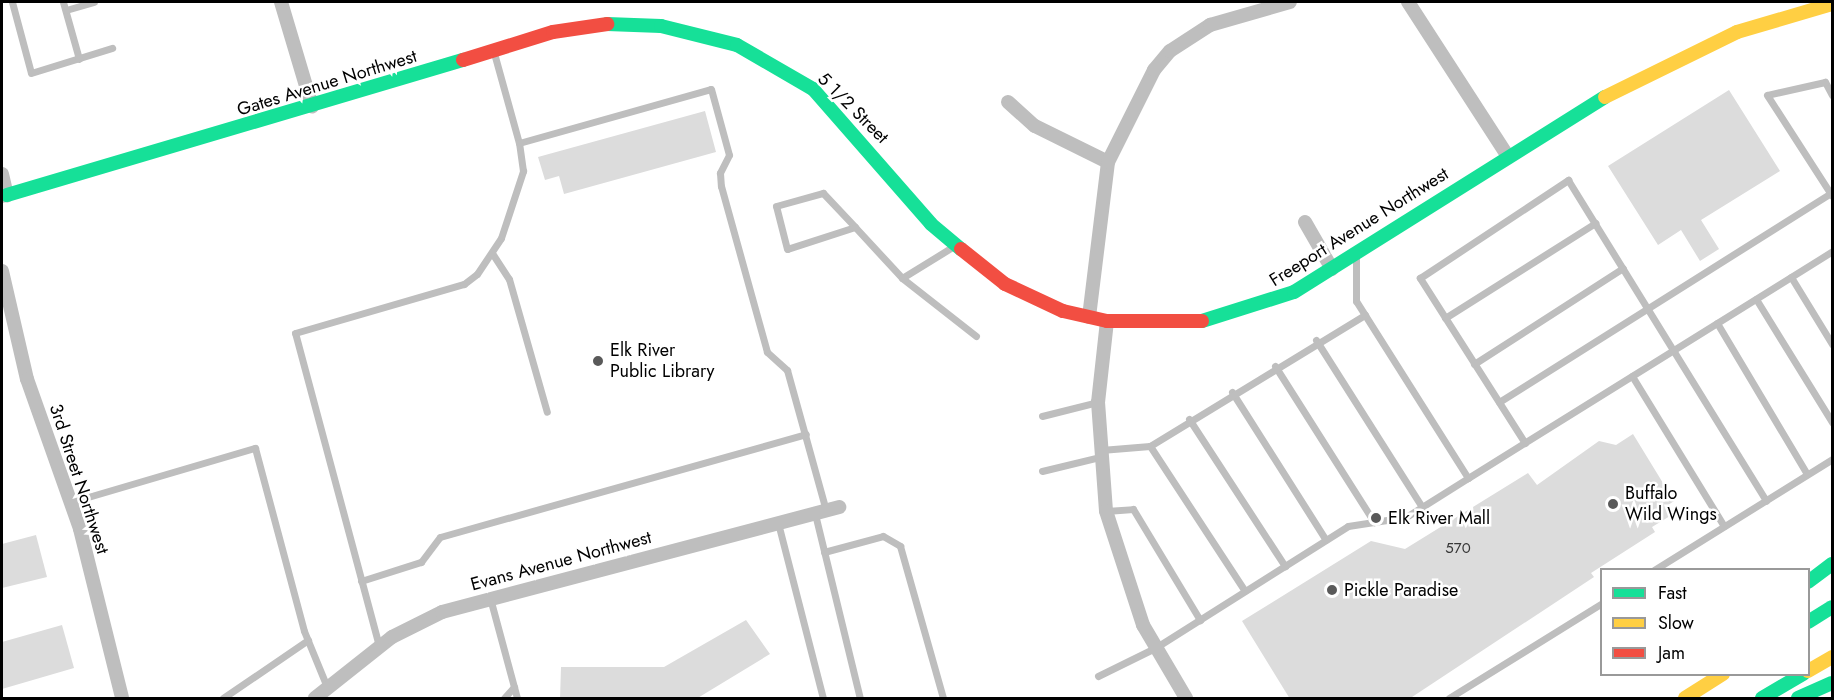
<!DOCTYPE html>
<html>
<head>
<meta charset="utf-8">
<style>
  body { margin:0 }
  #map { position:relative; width:1834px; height:700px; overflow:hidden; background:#fff; font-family:Jost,sans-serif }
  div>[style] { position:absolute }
  .building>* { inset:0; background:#dcdcdc }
  .lane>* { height:7px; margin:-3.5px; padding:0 3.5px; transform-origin:3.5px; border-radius:3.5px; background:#bebebe }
  .street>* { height:14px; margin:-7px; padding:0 7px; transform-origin:7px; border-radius:7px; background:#bebebe }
  .fast>* { height:14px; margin:-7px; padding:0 7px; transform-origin:7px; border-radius:7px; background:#16e098 }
  .slow>* { height:14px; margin:-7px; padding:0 7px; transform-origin:7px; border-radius:7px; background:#ffcf43 }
  .jam>* { height:14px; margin:-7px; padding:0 7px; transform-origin:7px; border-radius:7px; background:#f24e42 }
  .dots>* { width:16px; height:16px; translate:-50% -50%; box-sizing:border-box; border:3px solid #fff; border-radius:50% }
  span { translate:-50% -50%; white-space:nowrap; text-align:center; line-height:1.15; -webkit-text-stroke:5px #fff; paint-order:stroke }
  .number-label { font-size:15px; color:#373737 }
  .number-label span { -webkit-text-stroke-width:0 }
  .street-label { font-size:18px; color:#000 }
  .poi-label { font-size:18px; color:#000 }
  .left { translate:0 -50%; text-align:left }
  .frame { position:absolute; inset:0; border:3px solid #000; pointer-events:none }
  .legend { position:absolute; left:1600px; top:568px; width:210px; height:108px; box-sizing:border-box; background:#fff; border:2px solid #999; margin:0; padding:8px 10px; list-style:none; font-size:18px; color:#000 }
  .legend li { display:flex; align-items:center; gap:12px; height:30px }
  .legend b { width:30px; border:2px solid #999 }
</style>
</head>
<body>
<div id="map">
  <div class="building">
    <i style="clip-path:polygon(1729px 90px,1780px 171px,1701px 220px,1719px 249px,1700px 261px,1681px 230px,1658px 245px,1608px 166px)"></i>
    <i style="clip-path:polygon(705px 111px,716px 152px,564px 194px,559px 176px,545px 180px,538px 157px)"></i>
    <i style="clip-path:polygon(1633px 434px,1674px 501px,1665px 507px,1670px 516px,1652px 527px,1655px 532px,1591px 573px,1594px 577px,1409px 699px,1290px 699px,1242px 621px,1371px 541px,1405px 549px,1528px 473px,1537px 485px,1599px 441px,1616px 445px)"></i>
    <i style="clip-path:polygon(36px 535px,47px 577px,2px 588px,2px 544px)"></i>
    <i style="clip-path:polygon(746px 620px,770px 654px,696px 699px,560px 699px,561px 667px,664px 667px)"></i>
    <i style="clip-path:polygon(62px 625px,74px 668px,2px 689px,2px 642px)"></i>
  </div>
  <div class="lane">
    <i style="left:12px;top:2px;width:73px;rotate:75deg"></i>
    <i style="left:31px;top:73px;width:85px;rotate:-17.2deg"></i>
    <i style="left:63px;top:2px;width:59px;rotate:74.3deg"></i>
    <i style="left:66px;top:10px;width:29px;rotate:-16deg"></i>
    <i style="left:494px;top:53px;width:93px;rotate:74.5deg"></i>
    <i style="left:1832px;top:95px;width:15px;rotate:-118deg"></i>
    <i style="left:1825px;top:82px;width:59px;rotate:167.4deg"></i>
    <i style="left:1767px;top:95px;width:120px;rotate:57.2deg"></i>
    <i style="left:855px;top:227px;width:71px;rotate:162.1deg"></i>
    <i style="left:787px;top:249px;width:44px;rotate:-104.3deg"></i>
    <i style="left:776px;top:206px;width:49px;rotate:-15.5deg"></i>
    <i style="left:823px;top:193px;width:47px;rotate:46.7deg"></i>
    <i style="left:855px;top:227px;width:69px;rotate:47.3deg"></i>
    <i style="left:902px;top:278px;width:61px;rotate:-31.6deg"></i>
    <i style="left:492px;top:253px;width:31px;rotate:57deg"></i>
    <i style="left:509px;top:279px;width:138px;rotate:74.1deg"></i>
    <i style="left:1791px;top:277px;width:79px;rotate:58.5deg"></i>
    <i style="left:902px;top:278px;width:94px;rotate:38.1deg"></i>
    <i style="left:1756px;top:299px;width:145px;rotate:58.3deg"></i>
    <i style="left:1445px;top:318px;width:178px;rotate:-32.3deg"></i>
    <i style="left:1717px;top:323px;width:176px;rotate:59.2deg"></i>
    <i style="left:1316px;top:340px;width:198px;rotate:57.6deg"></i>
    <i style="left:1474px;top:364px;width:177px;rotate:-32.8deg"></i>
    <i style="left:1275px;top:366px;width:185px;rotate:57.6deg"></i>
    <i style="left:1632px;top:376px;width:176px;rotate:58.5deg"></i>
    <i style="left:1232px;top:392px;width:175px;rotate:57.6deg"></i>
    <i style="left:1499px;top:402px;width:392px;rotate:-32.2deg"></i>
    <i style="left:1042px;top:416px;width:58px;rotate:-14deg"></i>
    <i style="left:1189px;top:419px;width:176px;rotate:56.9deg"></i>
    <i style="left:1525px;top:443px;width:196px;rotate:-122.5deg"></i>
    <i style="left:1420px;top:278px;width:178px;rotate:-33.5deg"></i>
    <i style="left:1568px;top:180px;width:377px;rotate:58.3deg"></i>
    <i style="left:1150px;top:446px;width:252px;rotate:-31.4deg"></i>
    <i style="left:1101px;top:450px;width:49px;rotate:-4.7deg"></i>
    <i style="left:1150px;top:446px;width:173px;rotate:56.8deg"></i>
    <i style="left:1042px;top:471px;width:60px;rotate:-13.6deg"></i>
    <i style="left:1468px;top:478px;width:429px;rotate:-31.9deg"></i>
    <i style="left:71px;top:502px;width:192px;rotate:-16.4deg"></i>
    <i style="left:255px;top:448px;width:189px;rotate:75deg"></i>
    <i style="left:304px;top:631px;width:61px;rotate:67.7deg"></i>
    <i style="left:1106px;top:511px;width:27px;rotate:-4deg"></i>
    <i style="left:1133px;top:509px;width:130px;rotate:58.9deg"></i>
    <i style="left:815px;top:514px;width:189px;rotate:76.3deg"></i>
    <i style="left:778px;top:523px;width:181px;rotate:75.6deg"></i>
    <i style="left:824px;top:552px;width:61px;rotate:-15.2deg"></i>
    <i style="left:883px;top:536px;width:20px;rotate:30deg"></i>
    <i style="left:900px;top:546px;width:158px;rotate:74.2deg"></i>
    <i style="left:1654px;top:570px;width:210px;rotate:-31.9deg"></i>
    <i style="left:361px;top:581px;width:63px;rotate:-17.6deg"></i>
    <i style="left:421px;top:562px;width:31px;rotate:-53deg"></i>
    <i style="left:440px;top:537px;width:380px;rotate:-15.7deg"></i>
    <i style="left:490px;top:598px;width:104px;rotate:74.9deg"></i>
    <i style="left:379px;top:646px;width:324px;rotate:-105deg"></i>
    <i style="left:295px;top:333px;width:176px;rotate:-16.2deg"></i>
    <i style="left:464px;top:284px;width:16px;rotate:-38deg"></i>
    <i style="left:477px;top:274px;width:43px;rotate:-56.3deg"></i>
    <i style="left:501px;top:238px;width:71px;rotate:-71.8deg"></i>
    <i style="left:523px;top:171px;width:28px;rotate:-98deg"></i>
    <i style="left:519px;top:143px;width:199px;rotate:-15.7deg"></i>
    <i style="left:711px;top:89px;width:68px;rotate:74.7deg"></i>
    <i style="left:729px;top:155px;width:20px;rotate:117deg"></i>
    <i style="left:720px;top:173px;width:13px;rotate:86deg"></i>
    <i style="left:721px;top:186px;width:172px;rotate:74.5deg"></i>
    <i style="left:767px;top:352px;width:27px;rotate:42deg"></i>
    <i style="left:787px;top:370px;width:146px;rotate:74.5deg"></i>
    <i style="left:1098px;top:676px;width:64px;rotate:-26.2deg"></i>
    <i style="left:1155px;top:648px;width:228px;rotate:-32.3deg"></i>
    <i style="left:1348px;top:526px;width:59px;rotate:-8.8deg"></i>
    <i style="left:1406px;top:517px;width:73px;rotate:-32.2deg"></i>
    <i style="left:1468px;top:478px;width:209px;rotate:-122.3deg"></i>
    <i style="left:1356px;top:301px;width:45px;rotate:-90deg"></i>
    <i style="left:223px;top:698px;width:103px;rotate:-34.3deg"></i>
    <i style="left:504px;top:698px;width:15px;rotate:-48deg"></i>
    <i style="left:1449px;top:698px;width:180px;rotate:-31.8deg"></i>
  </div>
  <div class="street">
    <i style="left:281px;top:2px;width:109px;rotate:73.4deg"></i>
    <i style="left:1408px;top:2px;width:182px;rotate:57.1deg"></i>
    <i style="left:1008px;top:102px;width:36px;rotate:42deg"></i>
    <i style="left:1035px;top:126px;width:81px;rotate:26.3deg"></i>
    <i style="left:2px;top:174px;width:22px;rotate:77deg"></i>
    <i style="left:7px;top:195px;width:5px;rotate:169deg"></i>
    <i style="left:1305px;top:222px;width:54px;rotate:60.1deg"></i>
    <i style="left:2px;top:271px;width:111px;rotate:77deg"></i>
    <i style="left:27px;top:379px;width:159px;rotate:70.5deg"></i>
    <i style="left:80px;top:529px;width:174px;rotate:76deg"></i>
    <i style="left:1089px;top:317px;width:156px;rotate:-83deg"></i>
    <i style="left:1108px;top:162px;width:103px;rotate:-63.4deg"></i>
    <i style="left:1154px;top:70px;width:25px;rotate:-50deg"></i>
    <i style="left:1170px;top:51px;width:48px;rotate:-33deg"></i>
    <i style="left:1210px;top:25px;width:83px;rotate:-16deg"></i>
    <i style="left:1107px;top:321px;width:81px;rotate:96.3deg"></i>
    <i style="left:1098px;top:402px;width:109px;rotate:85.8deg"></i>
    <i style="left:1106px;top:511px;width:120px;rotate:72deg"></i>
    <i style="left:1143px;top:625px;width:85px;rotate:59.5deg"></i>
    <i style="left:315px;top:698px;width:98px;rotate:-38.4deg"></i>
    <i style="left:392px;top:637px;width:56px;rotate:-26.6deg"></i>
    <i style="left:442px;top:612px;width:411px;rotate:-14.8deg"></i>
  </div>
  <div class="fast">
    <i style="left:607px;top:24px;width:54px;rotate:2.1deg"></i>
    <i style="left:661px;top:26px;width:78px;rotate:14deg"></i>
    <i style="left:737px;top:45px;width:88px;rotate:30.1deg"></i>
    <i style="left:813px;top:89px;width:179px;rotate:48.8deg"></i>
    <i style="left:931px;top:224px;width:39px;rotate:40deg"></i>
    <i style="left:7px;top:195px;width:476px;rotate:-16.5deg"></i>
    <i style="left:1202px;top:321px;width:96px;rotate:-17.5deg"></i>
    <i style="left:1294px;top:292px;width:367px;rotate:-32.1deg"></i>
    <i style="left:1808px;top:582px;width:30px;rotate:-37deg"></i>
    <i style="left:1808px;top:622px;width:28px;rotate:-32deg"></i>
    <i style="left:1762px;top:698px;width:48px;rotate:-30.3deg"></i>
    <i style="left:1798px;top:698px;width:37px;rotate:-24deg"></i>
  </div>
  <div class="slow">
    <i style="left:1605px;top:97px;width:147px;rotate:-26.2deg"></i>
    <i style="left:1737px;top:32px;width:99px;rotate:-16.4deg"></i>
    <i style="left:1808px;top:671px;width:28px;rotate:-30deg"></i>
    <i style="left:1685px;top:698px;width:45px;rotate:-32.3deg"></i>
  </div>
  <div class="jam">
    <i style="left:463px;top:60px;width:94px;rotate:-17.3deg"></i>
    <i style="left:553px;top:32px;width:55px;rotate:-8.4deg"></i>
    <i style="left:961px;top:249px;width:56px;rotate:38.5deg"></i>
    <i style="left:1005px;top:284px;width:64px;rotate:25deg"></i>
    <i style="left:1063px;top:311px;width:45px;rotate:12.8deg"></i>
    <i style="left:1107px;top:321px;width:95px"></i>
  </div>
  <div class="dots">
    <i style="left:598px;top:361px;background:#595959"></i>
    <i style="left:1613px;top:504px;background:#595959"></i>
    <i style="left:1376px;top:518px;background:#595959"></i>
    <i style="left:1332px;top:590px;background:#595959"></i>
  </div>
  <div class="number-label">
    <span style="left:1458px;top:549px">570</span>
  </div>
  <div class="street-label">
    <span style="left:327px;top:83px;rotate:-17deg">Gates Avenue Northwest</span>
    <span style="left:853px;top:108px;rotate:45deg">5 1/2 Street</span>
    <span style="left:1359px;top:227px;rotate:-32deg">Freeport Avenue Northwest</span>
    <span style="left:79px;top:479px;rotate:72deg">3rd Street Northwest</span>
    <span style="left:561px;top:561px;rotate:-15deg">Evans Avenue Northwest</span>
  </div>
  <div class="poi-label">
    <span class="left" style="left:610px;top:361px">Elk River<br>Public Library</span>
    <span class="left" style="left:1625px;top:504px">Buffalo<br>Wild Wings</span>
    <span class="left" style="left:1388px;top:518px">Elk River Mall</span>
    <span class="left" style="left:1344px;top:590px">Pickle Paradise</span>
  </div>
  <div class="frame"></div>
  <ul class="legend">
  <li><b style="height:8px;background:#16e098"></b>Fast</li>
  <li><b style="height:8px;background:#ffcf43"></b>Slow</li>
  <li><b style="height:8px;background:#f24e42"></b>Jam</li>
  </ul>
</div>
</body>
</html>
